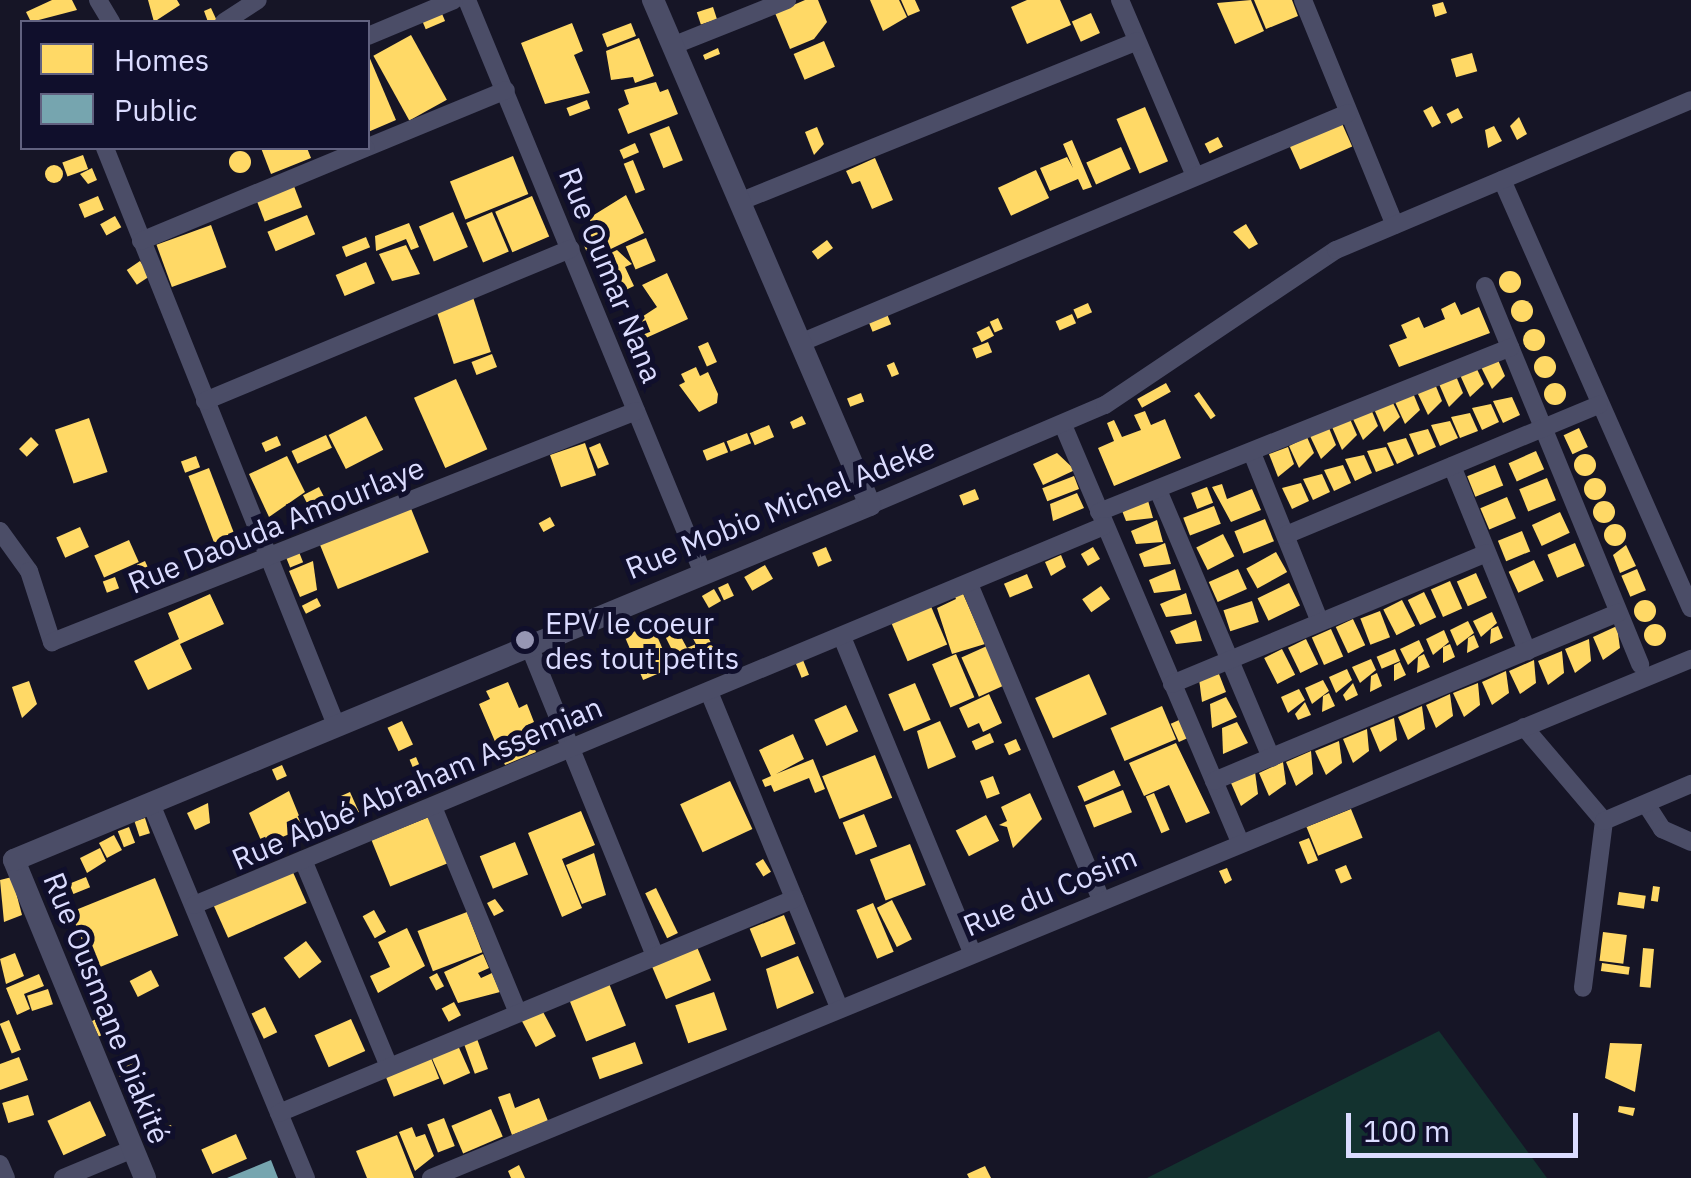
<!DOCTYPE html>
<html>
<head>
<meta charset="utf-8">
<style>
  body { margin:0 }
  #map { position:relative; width:1691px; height:1178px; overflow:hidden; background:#161526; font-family:"IBM Plex Sans",sans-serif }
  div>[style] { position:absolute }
  .green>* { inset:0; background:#13322f }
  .homes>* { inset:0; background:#ffd966; transform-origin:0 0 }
  .round { border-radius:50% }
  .public>* { inset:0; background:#76a5af }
  .minor>* { height:18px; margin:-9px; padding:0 9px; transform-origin:9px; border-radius:9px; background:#4b4d67 }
  .tertiary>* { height:22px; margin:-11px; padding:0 11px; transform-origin:11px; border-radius:11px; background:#4b4d67 }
  .dots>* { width:28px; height:28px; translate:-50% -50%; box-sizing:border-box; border:5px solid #100f2c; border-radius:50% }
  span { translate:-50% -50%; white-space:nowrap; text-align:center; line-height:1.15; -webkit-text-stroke:10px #100f2c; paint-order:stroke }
  .street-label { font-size:30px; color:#dbdcff }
  .poi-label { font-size:30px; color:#dbdcff }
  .left { translate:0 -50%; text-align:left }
  .legend { position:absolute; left:20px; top:20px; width:350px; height:130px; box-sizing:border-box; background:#100f2c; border:2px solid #616180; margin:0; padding:12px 18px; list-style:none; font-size:30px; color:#dbdcff }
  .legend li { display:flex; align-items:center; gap:20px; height:50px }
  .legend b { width:50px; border:2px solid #616180 }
  .scale { position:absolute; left:1346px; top:1113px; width:232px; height:45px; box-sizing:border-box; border:5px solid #dbdcff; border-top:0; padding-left:12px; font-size:30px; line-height:35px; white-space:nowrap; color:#dbdcff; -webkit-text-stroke:8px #100f2c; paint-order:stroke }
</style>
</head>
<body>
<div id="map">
  <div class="green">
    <i style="clip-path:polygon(1439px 1031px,1547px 1178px,1147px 1178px)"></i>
  </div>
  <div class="homes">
    <i style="clip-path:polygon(52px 0,72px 0,77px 10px,31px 22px,26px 12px)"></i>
    <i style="clip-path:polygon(148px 0,177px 0,180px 5px,154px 22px)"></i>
    <i style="clip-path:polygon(805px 0,818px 0,827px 22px,814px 39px,790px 49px,775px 13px)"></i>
    <i style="clip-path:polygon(870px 0,899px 0,907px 17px,883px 31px)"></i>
    <i style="clip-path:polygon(901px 0,915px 0,920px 11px,908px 16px)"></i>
    <i style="clip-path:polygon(1027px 0,1060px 0,1071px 25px,1027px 44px,1011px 7px)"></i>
    <i style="clip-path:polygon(1251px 0,1264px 31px,1235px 44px,1217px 3px)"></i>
    <i style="clip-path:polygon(1254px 0,1292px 0,1298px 16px,1266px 29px)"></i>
    <i style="clip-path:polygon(1443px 2px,1447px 13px,1435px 17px,1432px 5px)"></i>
    <i style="left:713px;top:7px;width:13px;height:17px;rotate:72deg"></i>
    <i style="clip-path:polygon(211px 8px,217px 21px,208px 22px,204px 11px)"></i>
    <i style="left:440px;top:9px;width:13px;height:21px;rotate:67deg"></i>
    <i style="left:1091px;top:13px;width:22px;height:21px;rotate:66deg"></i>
    <i style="clip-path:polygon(572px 23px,583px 51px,574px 55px,590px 93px,545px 104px,521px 43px)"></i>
    <i style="left:631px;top:23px;width:14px;height:31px;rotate:69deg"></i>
    <i style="left:411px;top:35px;width:74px;height:43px;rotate:61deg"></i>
    <i style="clip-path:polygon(639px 38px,654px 76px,635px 83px,633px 77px,611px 80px,606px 51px)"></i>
    <i style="left:824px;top:41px;width:28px;height:33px;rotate:67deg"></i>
    <i style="clip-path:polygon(718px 48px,720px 54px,705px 60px,703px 55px)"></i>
    <i style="left:1472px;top:53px;width:19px;height:22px;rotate:74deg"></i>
    <i style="clip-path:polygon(368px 54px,396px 120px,368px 132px)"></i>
    <i style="clip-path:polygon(656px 82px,660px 92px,668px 89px,678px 114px,628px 134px,618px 109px,629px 104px,624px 90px)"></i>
    <i style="left:587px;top:100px;width:9px;height:22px;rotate:69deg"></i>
    <i style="left:1432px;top:106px;width:19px;height:10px;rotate:62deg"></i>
    <i style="left:1145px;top:107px;width:59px;height:31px;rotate:67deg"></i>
    <i style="left:1458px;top:108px;width:11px;height:13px;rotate:63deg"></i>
    <i style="clip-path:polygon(1519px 117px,1527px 134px,1517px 140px,1510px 126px)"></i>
    <i style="left:1340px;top:119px;width:30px;height:57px;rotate:66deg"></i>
    <i style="left:669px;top:126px;width:37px;height:21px;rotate:68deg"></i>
    <i style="clip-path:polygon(1494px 126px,1502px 141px,1488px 148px,1485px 130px)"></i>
    <i style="clip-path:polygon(817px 127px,824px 144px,814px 155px,805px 132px)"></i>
    <i style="left:1218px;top:137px;width:11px;height:15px;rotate:63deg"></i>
    <i style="clip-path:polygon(1072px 140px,1092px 187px,1083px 190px,1078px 179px,1050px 191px,1040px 168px,1067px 157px,1073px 168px,1063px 144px)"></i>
    <i style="left:635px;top:143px;width:10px;height:17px;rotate:66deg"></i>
    <i style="left:1121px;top:147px;width:24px;height:38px;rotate:66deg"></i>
    <i style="clip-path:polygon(261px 148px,307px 148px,311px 158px,271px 174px)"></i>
    <i class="round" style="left:229px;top:151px;width:22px;height:22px"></i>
    <i style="left:83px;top:155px;width:15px;height:22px;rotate:70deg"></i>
    <i style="left:513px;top:156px;width:41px;height:68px;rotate:68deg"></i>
    <i style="clip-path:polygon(875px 158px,893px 200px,872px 209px,860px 181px,852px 184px,846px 171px)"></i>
    <i style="left:633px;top:160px;width:32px;height:10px;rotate:68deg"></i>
    <i class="round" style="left:45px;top:165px;width:18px;height:18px"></i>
    <i style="clip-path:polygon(92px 168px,97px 180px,88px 184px,80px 174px)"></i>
    <i style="left:1036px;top:170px;width:31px;height:42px;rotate:65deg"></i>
    <i style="left:292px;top:181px;width:28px;height:40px;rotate:69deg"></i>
    <i style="clip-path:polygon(626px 195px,644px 233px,590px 259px,581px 239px,595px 232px,589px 218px)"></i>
    <i style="left:98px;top:196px;width:15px;height:21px;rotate:67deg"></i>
    <i style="left:532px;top:196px;width:44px;height:40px;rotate:67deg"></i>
    <i style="left:453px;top:212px;width:38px;height:37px;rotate:67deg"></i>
    <i style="left:492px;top:212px;width:43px;height:28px;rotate:67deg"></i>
    <i style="left:307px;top:215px;width:21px;height:43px;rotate:67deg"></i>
    <i style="left:115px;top:216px;width:13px;height:17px;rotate:61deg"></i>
    <i style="clip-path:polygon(409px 223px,419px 247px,411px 250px,406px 239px,376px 251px,375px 236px)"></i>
    <i style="clip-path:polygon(1246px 224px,1258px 244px,1249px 249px,1233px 232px)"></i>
    <i style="left:211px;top:225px;width:45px;height:58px;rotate:70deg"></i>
    <i style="left:366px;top:237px;width:11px;height:26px;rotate:68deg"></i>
    <i style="left:646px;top:238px;width:25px;height:22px;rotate:67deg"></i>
    <i style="left:827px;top:240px;width:10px;height:19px;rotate:53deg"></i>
    <i style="clip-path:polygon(406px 245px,420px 274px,392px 281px,379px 254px)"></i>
    <i style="clip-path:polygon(617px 250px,632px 264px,625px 267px,634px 286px,607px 299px,590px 263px)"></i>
    <i style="left:140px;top:261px;width:18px;height:16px;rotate:56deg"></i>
    <i style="left:366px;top:262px;width:23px;height:33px;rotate:67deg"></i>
    <i class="round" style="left:1499px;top:271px;width:22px;height:22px"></i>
    <i style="clip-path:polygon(667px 273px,688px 319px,626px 347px,619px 332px,657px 307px,642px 285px)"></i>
    <i style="left:472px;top:294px;width:61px;height:39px;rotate:72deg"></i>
    <i class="round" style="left:1511px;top:300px;width:22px;height:22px"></i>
    <i style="clip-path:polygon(1455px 302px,1461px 315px,1479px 307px,1490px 333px,1399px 367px,1389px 345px,1407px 338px,1401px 325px,1419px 317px,1424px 328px,1445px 319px,1441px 309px)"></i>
    <i style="left:1088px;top:303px;width:10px;height:16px;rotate:66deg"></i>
    <i style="left:887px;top:314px;width:11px;height:20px;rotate:68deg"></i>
    <i style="left:1072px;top:314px;width:10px;height:18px;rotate:66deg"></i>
    <i style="left:998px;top:318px;width:12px;height:9px;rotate:66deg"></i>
    <i style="left:989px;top:326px;width:11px;height:14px;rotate:63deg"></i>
    <i class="round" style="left:1523px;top:329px;width:22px;height:22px"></i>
    <i style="left:708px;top:342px;width:22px;height:11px;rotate:66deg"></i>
    <i style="left:988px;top:342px;width:11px;height:17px;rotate:68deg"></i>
    <i style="left:492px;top:354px;width:14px;height:22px;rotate:69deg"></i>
    <i class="round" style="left:1534px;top:356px;width:22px;height:22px"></i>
    <i style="clip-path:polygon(1498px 360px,1505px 376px,1492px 389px,1481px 367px)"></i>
    <i style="left:894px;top:362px;width:13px;height:8px;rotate:67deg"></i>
    <i style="clip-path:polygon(696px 367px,700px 376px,708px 372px,718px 394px,717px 403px,699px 412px,679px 385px,685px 382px,681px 374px)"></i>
    <i style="clip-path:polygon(1476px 367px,1484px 384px,1470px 397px,1460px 375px)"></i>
    <i style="clip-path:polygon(1456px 376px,1463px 393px,1449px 407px,1439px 384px)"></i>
    <i style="left:456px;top:379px;width:77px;height:46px;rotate:66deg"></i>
    <i style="left:1166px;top:383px;width:10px;height:33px;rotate:61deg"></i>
    <i class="round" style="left:1544px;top:383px;width:22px;height:22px"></i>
    <i style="clip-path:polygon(1435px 384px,1442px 401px,1428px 415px,1417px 392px)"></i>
    <i style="left:1199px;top:392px;width:29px;height:6px;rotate:55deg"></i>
    <i style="left:861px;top:393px;width:9px;height:15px;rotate:69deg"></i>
    <i style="clip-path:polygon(1413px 393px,1420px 410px,1405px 424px,1395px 402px)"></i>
    <i style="clip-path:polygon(1512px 397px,1520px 415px,1503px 423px,1493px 401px)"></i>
    <i style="clip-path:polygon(1392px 401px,1400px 417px,1384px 432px,1374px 409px)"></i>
    <i style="clip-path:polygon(1491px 404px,1499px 422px,1482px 430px,1472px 408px)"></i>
    <i style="clip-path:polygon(1371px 409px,1378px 426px,1363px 440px,1352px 417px)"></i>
    <i style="clip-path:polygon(1145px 411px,1151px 425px,1165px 419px,1181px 458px,1114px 486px,1098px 448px,1114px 441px,1107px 423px,1114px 420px,1122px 437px,1141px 430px,1134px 415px)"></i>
    <i style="clip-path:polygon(1470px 413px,1478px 431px,1460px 438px,1451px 417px)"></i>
    <i style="left:366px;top:416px;width:38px;height:42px;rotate:63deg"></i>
    <i style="clip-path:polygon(802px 416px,806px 424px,793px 429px,790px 422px)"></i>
    <i style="left:89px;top:418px;width:57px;height:36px;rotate:71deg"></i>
    <i style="clip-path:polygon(1350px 419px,1357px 435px,1342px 450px,1332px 427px)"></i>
    <i style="clip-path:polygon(1450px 421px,1458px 438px,1440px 446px,1431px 425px)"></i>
    <i style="left:769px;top:425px;width:13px;height:21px;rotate:67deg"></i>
    <i style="clip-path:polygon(1329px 428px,1336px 445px,1321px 459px,1310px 436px)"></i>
    <i style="left:1579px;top:428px;width:21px;height:17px;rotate:65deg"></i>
    <i style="clip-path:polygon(1428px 429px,1436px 447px,1418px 455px,1409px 434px)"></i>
    <i style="left:747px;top:433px;width:11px;height:22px;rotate:68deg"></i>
    <i style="left:326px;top:435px;width:14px;height:38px;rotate:65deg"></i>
    <i style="left:277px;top:436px;width:10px;height:17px;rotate:66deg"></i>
    <i style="left:31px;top:437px;width:11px;height:17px;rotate:45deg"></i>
    <i style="clip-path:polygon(1307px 437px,1314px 453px,1299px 468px,1289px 446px)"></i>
    <i style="clip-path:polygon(1406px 438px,1414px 456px,1397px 464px,1387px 443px)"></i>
    <i style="left:724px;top:442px;width:11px;height:23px;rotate:68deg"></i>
    <i style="left:585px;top:443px;width:34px;height:37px;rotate:71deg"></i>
    <i style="left:600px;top:443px;width:23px;height:12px;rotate:67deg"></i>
    <i style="clip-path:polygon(1288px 447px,1294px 464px,1278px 477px,1269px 454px)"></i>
    <i style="clip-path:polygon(1386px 447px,1394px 465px,1376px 472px,1367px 451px)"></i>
    <i style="left:1536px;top:451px;width:20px;height:30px;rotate:66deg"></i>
    <i style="clip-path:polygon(1057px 453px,1075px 470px,1043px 485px,1033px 464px)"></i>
    <i class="round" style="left:1574px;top:454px;width:22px;height:22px"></i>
    <i style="clip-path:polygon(1364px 455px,1372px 473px,1355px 481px,1345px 459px)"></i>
    <i style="left:196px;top:456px;width:12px;height:16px;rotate:70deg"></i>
    <i style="clip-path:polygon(287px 456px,305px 492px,269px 517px,249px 474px)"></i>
    <i style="clip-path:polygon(1343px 465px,1351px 483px,1334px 491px,1324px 470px)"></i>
    <i style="left:1495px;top:465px;width:22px;height:30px;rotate:68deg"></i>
    <i style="left:209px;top:468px;width:86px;height:22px;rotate:69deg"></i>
    <i style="clip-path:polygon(1322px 474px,1330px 492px,1313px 500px,1303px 479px)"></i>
    <i style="left:1074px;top:476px;width:14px;height:34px;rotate:69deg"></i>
    <i class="round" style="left:1584px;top:478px;width:22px;height:22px"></i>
    <i style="left:1547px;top:478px;width:24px;height:30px;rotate:68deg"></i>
    <i style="clip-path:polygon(1301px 483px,1309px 501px,1292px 509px,1282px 488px)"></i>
    <i style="clip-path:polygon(1222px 484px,1227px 499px,1252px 489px,1261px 510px,1231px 522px,1212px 487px)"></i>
    <i style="left:319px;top:487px;width:25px;height:18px;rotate:63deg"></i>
    <i style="left:1207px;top:487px;width:17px;height:17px;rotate:69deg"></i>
    <i style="left:975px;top:489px;width:11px;height:17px;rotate:68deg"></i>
    <i style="clip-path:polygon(1077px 493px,1084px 508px,1053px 521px,1050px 504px)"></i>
    <i style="clip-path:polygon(1147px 497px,1153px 518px,1126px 521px,1121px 508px)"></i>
    <i style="left:1507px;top:497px;width:23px;height:29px;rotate:67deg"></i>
    <i class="round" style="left:1593px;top:501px;width:22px;height:22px"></i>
    <i style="left:410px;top:506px;width:50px;height:98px;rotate:68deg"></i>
    <i style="left:1214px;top:506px;width:19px;height:33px;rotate:69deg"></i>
    <i style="left:1560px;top:512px;width:23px;height:31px;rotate:65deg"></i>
    <i style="left:550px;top:517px;width:10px;height:13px;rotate:61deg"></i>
    <i style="left:1265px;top:519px;width:24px;height:33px;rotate:68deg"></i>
    <i style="clip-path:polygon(1157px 520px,1163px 542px,1136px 544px,1131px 531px)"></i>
    <i class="round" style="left:1604px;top:524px;width:22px;height:22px"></i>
    <i style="left:80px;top:527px;width:22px;height:26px;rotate:66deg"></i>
    <i style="left:1522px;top:531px;width:22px;height:26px;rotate:68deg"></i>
    <i style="left:1223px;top:534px;width:25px;height:30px;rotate:63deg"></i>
    <i style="left:129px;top:540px;width:24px;height:38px;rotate:66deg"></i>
    <i style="clip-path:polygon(1165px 543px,1171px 564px,1144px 567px,1139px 554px)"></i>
    <i style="left:1575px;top:543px;width:25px;height:30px;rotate:67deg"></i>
    <i style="clip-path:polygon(1626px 545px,1636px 566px,1620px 573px,1613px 555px)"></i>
    <i style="left:826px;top:547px;width:15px;height:15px;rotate:67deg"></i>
    <i style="left:1093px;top:547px;width:14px;height:14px;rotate:60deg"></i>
    <i style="left:299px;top:552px;width:11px;height:14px;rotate:68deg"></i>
    <i style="left:1276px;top:552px;width:23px;height:34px;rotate:61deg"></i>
    <i style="clip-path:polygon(1061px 555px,1066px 567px,1051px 576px,1045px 562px)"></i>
    <i style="left:1534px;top:560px;width:23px;height:28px;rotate:65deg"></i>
    <i style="left:145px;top:561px;width:17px;height:9px;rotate:66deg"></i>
    <i style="clip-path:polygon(313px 561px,317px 590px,300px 597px,289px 571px)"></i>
    <i style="left:765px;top:565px;width:16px;height:24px;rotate:60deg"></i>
    <i style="clip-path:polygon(1175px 569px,1181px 590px,1154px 593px,1149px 580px)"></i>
    <i style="left:1238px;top:569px;width:22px;height:32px;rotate:66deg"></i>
    <i style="left:1637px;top:569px;width:23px;height:17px;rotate:67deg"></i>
    <i style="left:1476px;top:573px;width:27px;height:21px;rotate:66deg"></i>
    <i style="left:1027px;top:574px;width:15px;height:25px;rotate:67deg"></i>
    <i style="left:115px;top:577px;width:12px;height:13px;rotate:70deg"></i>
    <i style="left:1450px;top:581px;width:30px;height:21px;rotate:66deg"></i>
    <i style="left:728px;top:583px;width:14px;height:11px;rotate:65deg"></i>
    <i style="left:1289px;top:583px;width:25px;height:35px;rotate:64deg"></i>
    <i style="left:1101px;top:586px;width:16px;height:23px;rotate:55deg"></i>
    <i style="left:714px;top:589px;width:14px;height:14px;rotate:60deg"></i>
    <i style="clip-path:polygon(961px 589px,985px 644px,952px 654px,937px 608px,956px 599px,953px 592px)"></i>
    <i style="left:1424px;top:592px;width:28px;height:18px;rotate:64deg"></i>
    <i style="clip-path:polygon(1186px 593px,1192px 614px,1166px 617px,1160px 604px)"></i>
    <i style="clip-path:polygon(210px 594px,224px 624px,180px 644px,192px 669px,148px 690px,134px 661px,179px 639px,168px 613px)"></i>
    <i style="left:317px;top:598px;width:9px;height:17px;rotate:63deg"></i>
    <i style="left:1402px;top:600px;width:29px;height:21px;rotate:63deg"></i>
    <i class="round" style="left:1634px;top:600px;width:22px;height:22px"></i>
    <i style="left:1252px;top:601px;width:22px;height:30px;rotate:72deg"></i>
    <i style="left:930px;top:604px;width:44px;height:43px;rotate:67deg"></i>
    <i style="left:1380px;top:611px;width:28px;height:21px;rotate:69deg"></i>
    <i style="clip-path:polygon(1492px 612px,1497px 623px,1481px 637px,1473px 621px)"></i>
    <i style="left:1353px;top:619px;width:29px;height:19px;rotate:65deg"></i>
    <i style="clip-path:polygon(evenodd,686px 620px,689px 626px,700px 621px,713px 647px,679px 664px,662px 630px,686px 620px,689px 631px,696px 644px,687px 648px,680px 635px,689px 631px)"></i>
    <i style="clip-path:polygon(1196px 620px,1202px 641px,1176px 644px,1170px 631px)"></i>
    <i style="clip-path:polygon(1468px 621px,1474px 633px,1457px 646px,1450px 630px)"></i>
    <i class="round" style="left:1644px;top:624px;width:22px;height:22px"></i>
    <i style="left:652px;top:624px;width:48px;height:30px;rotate:67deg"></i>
    <i style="clip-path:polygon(1498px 626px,1503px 638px,1490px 644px,1491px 629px)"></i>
    <i style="clip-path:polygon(1617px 626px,1620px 648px,1603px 660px,1593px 637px)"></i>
    <i style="left:1331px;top:629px;width:30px;height:21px;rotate:66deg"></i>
    <i style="clip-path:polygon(1444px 630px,1449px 642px,1433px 655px,1426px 639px)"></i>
    <i style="clip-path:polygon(1474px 635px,1479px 647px,1467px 653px,1468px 638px)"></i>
    <i style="left:1306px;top:639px;width:28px;height:20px;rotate:64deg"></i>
    <i style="clip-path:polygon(1589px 639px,1591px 661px,1575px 673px,1565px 649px)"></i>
    <i style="clip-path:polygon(1419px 640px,1424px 651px,1408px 665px,1400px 649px)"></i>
    <i style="clip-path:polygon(1450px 644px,1455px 657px,1443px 663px,1443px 647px)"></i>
    <i style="left:987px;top:646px;width:43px;height:28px;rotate:66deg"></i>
    <i style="left:1282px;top:649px;width:29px;height:20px;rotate:63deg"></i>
    <i style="left:1395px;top:649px;width:13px;height:20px;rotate:67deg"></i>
    <i style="clip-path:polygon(1562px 651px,1564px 673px,1548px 685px,1538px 661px)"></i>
    <i style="left:956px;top:654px;width:47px;height:26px;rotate:67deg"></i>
    <i style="clip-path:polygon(1424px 654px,1430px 667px,1417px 673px,1418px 657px)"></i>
    <i style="clip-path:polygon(1371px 659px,1376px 670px,1360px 683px,1352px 667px)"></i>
    <i style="left:803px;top:660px;width:16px;height:8px;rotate:68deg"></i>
    <i style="clip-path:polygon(1534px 660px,1536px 683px,1520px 694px,1509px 671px)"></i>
    <i style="clip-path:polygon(1400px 662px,1406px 675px,1394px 681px,1394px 665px)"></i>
    <i style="clip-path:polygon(1347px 669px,1352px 680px,1336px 693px,1329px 677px)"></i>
    <i style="clip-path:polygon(1506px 671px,1509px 693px,1492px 705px,1482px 682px)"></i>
    <i style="clip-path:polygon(1377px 673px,1382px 686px,1370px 692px,1371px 676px)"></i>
    <i style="left:1089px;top:674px;width:44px;height:59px;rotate:66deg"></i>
    <i style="clip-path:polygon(1219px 674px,1226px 692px,1202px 702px,1199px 679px)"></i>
    <i style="clip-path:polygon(1323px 680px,1329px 691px,1312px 704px,1305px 688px)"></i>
    <i style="clip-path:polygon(29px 681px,37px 704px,22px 718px,12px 687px)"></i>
    <i style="clip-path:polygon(508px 682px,519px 708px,527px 704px,534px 722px,525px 726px,536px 752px,505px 765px,479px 704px,490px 699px,486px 691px)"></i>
    <i style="left:915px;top:683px;width:40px;height:29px;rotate:67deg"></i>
    <i style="clip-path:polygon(1353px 683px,1358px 695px,1346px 701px,1343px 695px)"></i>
    <i style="clip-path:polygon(1478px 683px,1480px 705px,1464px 717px,1453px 693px)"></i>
    <i style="clip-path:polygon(1299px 689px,1305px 700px,1288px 713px,1281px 697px)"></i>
    <i style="clip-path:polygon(1329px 693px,1335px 706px,1322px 712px,1323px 696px)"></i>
    <i style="clip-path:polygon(989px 694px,1002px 723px,983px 732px,979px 723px,968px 728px,959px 708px)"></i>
    <i style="clip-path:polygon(1450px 694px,1453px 716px,1436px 728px,1426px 705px)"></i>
    <i style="clip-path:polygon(1226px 697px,1237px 717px,1212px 728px,1210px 704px)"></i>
    <i style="clip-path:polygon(1305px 702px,1311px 715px,1298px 720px,1295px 714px)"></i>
    <i style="left:846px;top:705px;width:29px;height:35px;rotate:65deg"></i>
    <i style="left:1162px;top:706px;width:36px;height:56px;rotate:67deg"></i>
    <i style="clip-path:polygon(1422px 706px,1425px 729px,1408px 740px,1398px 717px)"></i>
    <i style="clip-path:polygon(1394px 718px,1397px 740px,1380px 752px,1370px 728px)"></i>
    <i style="left:1179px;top:720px;width:20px;height:9px;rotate:66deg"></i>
    <i style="left:402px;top:721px;width:26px;height:16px;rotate:65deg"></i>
    <i style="clip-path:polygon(940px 721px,956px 757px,928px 769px,917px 731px)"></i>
    <i style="clip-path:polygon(1237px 722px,1248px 743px,1223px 754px,1222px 728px)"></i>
    <i style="clip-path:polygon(1367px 729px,1369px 751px,1353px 763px,1343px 739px)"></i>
    <i style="left:990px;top:733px;width:10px;height:20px;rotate:66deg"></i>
    <i style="clip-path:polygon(793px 734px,804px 759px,776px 774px,813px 759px,825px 789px,815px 793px,809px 778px,774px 792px,771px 785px,765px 787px,762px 780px,771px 776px,759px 750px)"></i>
    <i style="left:1016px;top:739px;width:12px;height:13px;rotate:66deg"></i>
    <i style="clip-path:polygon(1339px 741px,1342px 763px,1326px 775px,1315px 751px)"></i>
    <i style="clip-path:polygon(1176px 743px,1210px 813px,1186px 823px,1169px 785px,1144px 796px,1129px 763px)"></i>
    <i style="clip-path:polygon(1311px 751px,1313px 774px,1296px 786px,1286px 762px)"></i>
    <i style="left:875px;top:755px;width:46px;height:57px;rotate:68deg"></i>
    <i style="left:416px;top:757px;width:13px;height:7px;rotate:67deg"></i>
    <i style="clip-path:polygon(1283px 762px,1286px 784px,1269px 796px,1259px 773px)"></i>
    <i style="left:282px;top:765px;width:12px;height:11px;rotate:66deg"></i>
    <i style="left:1114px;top:770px;width:17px;height:40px;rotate:66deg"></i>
    <i style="clip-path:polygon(1255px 772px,1258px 794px,1241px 806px,1231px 783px)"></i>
    <i style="left:993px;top:776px;width:19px;height:14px;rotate:69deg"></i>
    <i style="left:730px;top:781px;width:53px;height:55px;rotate:65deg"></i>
    <i style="left:1123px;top:790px;width:24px;height:41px;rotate:68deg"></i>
    <i style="clip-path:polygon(289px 791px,304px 828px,263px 845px,249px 813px)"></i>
    <i style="left:350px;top:792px;width:22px;height:13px;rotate:66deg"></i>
    <i style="clip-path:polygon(1030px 793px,1042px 819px,1013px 848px,1007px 827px,999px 825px,1007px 821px,1001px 807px)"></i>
    <i style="left:1154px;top:793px;width:40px;height:9px;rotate:67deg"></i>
    <i style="clip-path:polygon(208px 803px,210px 823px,195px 830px,187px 813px)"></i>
    <i style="left:1351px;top:809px;width:31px;height:48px;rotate:68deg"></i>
    <i style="clip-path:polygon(581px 811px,595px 845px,562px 859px,582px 908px,562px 917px,528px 833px)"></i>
    <i style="left:864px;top:814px;width:35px;height:23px;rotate:68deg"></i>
    <i style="left:986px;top:815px;width:29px;height:34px;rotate:63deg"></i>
    <i style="left:429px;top:817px;width:50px;height:62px;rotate:68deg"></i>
    <i style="left:145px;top:818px;width:16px;height:11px;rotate:72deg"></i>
    <i style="left:129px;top:827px;width:17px;height:12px;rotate:69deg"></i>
    <i style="left:114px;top:835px;width:17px;height:17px;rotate:62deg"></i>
    <i style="left:1309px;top:838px;width:24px;height:11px;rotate:68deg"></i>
    <i style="left:515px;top:842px;width:35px;height:38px;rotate:68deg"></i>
    <i style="left:910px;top:844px;width:44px;height:43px;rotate:69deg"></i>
    <i style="clip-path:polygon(100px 848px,106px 861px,87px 873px,80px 858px)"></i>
    <i style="clip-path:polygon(594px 853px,606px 895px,582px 904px,566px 865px)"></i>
    <i style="left:763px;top:859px;width:15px;height:9px;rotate:58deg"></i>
    <i style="left:1346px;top:865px;width:15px;height:12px;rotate:67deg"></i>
    <i style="clip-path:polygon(1227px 868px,1232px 880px,1225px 884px,1219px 871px)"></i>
    <i style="left:292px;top:870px;width:36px;height:86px;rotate:66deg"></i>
    <i style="clip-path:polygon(12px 877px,22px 915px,4px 922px,0 880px)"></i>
    <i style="left:86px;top:877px;width:11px;height:18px;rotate:68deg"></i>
    <i style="left:155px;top:878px;width:62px;height:91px;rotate:68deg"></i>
    <i style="left:1653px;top:886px;width:7px;height:15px;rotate:8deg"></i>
    <i style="left:656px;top:888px;width:50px;height:12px;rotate:64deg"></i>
    <i style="left:1619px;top:892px;width:27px;height:13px;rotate:8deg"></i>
    <i style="clip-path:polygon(495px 899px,504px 911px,494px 916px,487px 903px)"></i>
    <i style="left:892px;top:900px;width:44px;height:17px;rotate:63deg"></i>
    <i style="left:873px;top:903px;width:53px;height:18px;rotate:67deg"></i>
    <i style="left:374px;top:910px;width:25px;height:13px;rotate:61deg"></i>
    <i style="left:467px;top:912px;width:43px;height:53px;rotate:69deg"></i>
    <i style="left:784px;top:915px;width:31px;height:37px;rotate:68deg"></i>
    <i style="clip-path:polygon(407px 928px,425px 966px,378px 993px,370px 976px,390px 967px,378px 942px)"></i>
    <i style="left:1603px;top:932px;width:24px;height:29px;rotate:7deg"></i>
    <i style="left:306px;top:941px;width:26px;height:28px;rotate:53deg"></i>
    <i style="left:697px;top:947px;width:36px;height:49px;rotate:67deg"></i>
    <i style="left:1643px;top:948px;width:11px;height:39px;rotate:5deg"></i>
    <i style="clip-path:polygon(15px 953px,24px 976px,6px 984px,0 959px)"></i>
    <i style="clip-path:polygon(483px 954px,489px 968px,478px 973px,481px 978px,492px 973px,500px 992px,458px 1003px,444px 972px)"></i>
    <i style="clip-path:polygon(798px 956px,814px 993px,777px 1009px,766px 969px)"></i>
    <i style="left:1602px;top:963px;width:28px;height:8px;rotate:8deg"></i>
    <i style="left:151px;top:970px;width:18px;height:24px;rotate:63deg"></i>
    <i style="left:437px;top:973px;width:15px;height:9px;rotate:62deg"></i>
    <i style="clip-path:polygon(39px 974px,44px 986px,24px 994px,30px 1009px,17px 1015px,6px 988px)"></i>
    <i style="left:608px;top:981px;width:48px;height:43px;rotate:68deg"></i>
    <i style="left:48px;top:989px;width:16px;height:22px;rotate:72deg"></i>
    <i style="left:714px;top:992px;width:40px;height:41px;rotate:71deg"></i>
    <i style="left:454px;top:1002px;width:15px;height:14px;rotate:62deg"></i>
    <i style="left:265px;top:1007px;width:28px;height:15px;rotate:64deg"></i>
    <i style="left:541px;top:1008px;width:32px;height:23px;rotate:62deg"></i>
    <i style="left:107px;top:1014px;width:17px;height:17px;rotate:65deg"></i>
    <i style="left:351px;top:1019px;width:35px;height:40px;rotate:66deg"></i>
    <i style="left:9px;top:1020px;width:32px;height:10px;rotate:68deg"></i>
    <i style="left:476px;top:1036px;width:35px;height:14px;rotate:70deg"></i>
    <i style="left:456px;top:1041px;width:35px;height:29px;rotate:66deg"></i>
    <i style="left:635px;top:1042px;width:23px;height:46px;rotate:70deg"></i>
    <i style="clip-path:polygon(1610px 1043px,1642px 1044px,1635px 1092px,1605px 1078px)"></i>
    <i style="clip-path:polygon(19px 1057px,28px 1080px,0 1090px,0 1064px)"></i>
    <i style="left:431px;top:1058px;width:22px;height:49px;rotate:68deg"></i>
    <i style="left:136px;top:1059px;width:28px;height:21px;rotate:72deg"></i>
    <i style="left:142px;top:1093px;width:14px;height:15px;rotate:65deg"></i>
    <i style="clip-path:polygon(510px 1093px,515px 1108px,539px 1098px,548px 1121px,512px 1135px,498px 1097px)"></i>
    <i style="left:28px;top:1095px;width:21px;height:27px;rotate:73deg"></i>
    <i style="left:90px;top:1101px;width:38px;height:47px;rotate:65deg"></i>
    <i style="clip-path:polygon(1619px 1106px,1635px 1108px,1633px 1116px,1618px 1112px)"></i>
    <i style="left:491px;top:1109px;width:30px;height:43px;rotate:67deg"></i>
    <i style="left:444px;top:1118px;width:30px;height:18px;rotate:69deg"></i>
    <i style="left:171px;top:1125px;width:9px;height:11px;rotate:69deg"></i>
    <i style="clip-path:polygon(412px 1127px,416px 1137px,425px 1134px,434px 1156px,415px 1171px,399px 1132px)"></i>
    <i style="left:236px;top:1134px;width:27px;height:38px;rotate:66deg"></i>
    <i style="clip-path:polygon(397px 1135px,414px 1178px,367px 1178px,356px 1151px)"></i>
    <i style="clip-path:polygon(519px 1165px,525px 1178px,511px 1178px,508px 1171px)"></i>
    <i style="clip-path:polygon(985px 1166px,991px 1178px,969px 1178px,967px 1174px)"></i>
  </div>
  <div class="public">
    <i style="clip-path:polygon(271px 1160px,278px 1178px,227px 1178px)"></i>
  </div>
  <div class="minor">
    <i style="left:98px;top:0;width:26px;rotate:59deg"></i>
    <i style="left:467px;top:0;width:617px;rotate:67.63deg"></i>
    <i style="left:1120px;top:0;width:191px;rotate:66.9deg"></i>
    <i style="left:1303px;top:0;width:243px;rotate:67.8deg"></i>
    <i style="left:224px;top:22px;width:40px;rotate:-32.9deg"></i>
    <i style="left:368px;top:36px;width:93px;rotate:-22.7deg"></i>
    <i style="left:672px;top:46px;width:124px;rotate:-21.8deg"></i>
    <i style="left:368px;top:147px;width:149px;rotate:-22.4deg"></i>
    <i style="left:105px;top:148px;width:622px;rotate:68.18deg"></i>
    <i style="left:1502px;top:180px;width:468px;rotate:66.2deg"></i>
    <i style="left:739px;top:202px;width:429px;rotate:-22deg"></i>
    <i style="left:141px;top:241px;width:243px;rotate:-22.5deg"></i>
    <i style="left:1485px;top:286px;width:409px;rotate:67.7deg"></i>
    <i style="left:800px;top:343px;width:594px;rotate:-22.77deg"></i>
    <i style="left:205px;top:401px;width:396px;rotate:-22.6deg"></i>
    <i style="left:1063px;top:425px;width:453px;rotate:67deg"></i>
    <i style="left:1252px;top:453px;width:180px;rotate:68.1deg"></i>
    <i style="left:1452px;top:466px;width:200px;rotate:67.9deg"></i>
    <i style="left:1158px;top:490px;width:291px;rotate:67.1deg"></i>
    <i style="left:870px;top:505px;width:255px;rotate:-23.1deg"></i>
    <i style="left:1105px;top:405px;width:278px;rotate:-33.9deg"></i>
    <i style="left:1336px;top:250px;width:385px;rotate:-22.9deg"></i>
    <i style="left:1099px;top:512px;width:443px;rotate:-21.8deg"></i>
    <i style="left:0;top:531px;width:49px;rotate:54.1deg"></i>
    <i style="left:29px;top:571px;width:75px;rotate:72.1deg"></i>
    <i style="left:52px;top:642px;width:628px;rotate:-21.58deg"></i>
    <i style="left:1286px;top:535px;width:339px;rotate:-22.6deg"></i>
    <i style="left:969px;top:584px;width:342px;rotate:67.3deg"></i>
    <i style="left:842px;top:637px;width:342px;rotate:67.6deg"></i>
    <i style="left:528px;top:643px;width:338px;rotate:67.9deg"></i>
    <i style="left:1172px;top:684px;width:341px;rotate:-22.6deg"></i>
    <i style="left:709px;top:692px;width:342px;rotate:67.6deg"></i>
    <i style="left:1524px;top:727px;width:123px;rotate:49.6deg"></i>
    <i style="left:1604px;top:821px;width:168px;rotate:97.2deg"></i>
    <i style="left:1214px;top:781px;width:438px;rotate:-22.6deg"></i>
    <i style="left:151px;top:804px;width:405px;rotate:67.5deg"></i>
    <i style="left:1646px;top:804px;width:30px;rotate:57deg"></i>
    <i style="left:1662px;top:829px;width:32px;rotate:24deg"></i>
    <i style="left:433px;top:807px;width:223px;rotate:67.6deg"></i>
    <i style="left:1604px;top:821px;width:95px;rotate:-23deg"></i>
    <i style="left:303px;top:860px;width:224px;rotate:67.4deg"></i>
    <i style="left:194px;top:905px;width:986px;rotate:-22.61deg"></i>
    <i style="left:279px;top:1113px;width:558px;rotate:-22.56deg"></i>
    <i style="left:0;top:1164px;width:15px;rotate:67deg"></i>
    <i style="left:63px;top:1178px;width:76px;rotate:-22.5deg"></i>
    <i style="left:431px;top:1178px;width:1363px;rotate:-22.39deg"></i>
  </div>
  <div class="tertiary">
    <i style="left:145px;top:1178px;width:344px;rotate:-112.4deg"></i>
    <i style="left:14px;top:860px;width:927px;rotate:-22.52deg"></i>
    <i style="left:870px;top:505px;width:550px;rotate:-113.25deg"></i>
  </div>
  <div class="dots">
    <i style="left:525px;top:640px;background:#9696b3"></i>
  </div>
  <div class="street-label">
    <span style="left:611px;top:275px;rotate:68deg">Rue Oumar Nana</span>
    <span style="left:780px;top:508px;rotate:-22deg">Rue Mobio Michel Adeke</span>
    <span style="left:276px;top:525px;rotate:-22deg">Rue Daouda Amourlaye</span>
    <span style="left:417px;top:783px;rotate:-23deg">Rue Abbé Abraham Assemian</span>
    <span style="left:1050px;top:891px;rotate:-23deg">Rue du Cosim</span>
    <span style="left:107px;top:1008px;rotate:68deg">Rue Ousmane Diakité</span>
  </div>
  <div class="poi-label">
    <span class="left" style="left:545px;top:640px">EPV le coeur<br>des tout petits</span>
  </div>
  <ul class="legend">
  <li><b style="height:28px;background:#ffd966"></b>Homes</li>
  <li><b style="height:28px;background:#76a5af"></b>Public</li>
  </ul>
  <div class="scale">100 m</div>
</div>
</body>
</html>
